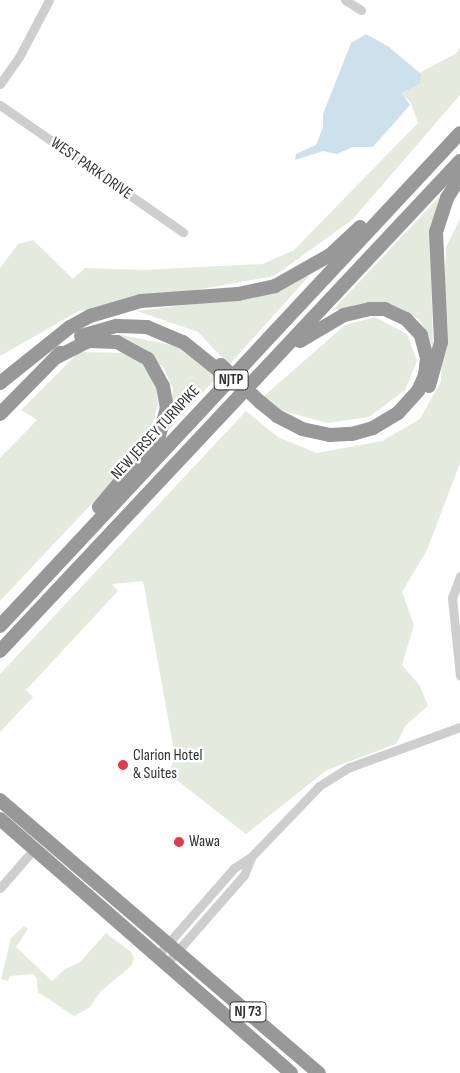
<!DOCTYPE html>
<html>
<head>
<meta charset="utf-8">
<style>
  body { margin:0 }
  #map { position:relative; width:460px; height:1073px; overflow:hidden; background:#fff; font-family:"Sofia Sans Condensed",sans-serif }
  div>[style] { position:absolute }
  .green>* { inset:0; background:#e4eadd }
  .water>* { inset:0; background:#cde1ec }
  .minor>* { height:9px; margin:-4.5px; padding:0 4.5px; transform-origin:4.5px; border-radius:4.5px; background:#cecece }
  .highway>* { height:14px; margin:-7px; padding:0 7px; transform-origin:7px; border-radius:7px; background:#989898 }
  .highway-bridge>* { height:14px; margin:-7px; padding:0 7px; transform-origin:7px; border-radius:7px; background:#989898 }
  .dots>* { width:14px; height:14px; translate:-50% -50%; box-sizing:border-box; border:2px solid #fff; border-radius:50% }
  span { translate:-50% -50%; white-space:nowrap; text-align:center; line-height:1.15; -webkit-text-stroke:5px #fff; paint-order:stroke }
  .shield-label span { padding:1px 4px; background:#fff; border:1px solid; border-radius:4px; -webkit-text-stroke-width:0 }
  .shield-label { font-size:15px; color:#313131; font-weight:700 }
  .street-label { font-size:16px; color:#313131 }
  .poi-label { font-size:16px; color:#313131 }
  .left { translate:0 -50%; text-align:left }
</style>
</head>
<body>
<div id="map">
  <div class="green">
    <i style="clip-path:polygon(460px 48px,460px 95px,352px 220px,274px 276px,79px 311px,0 356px,0 268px,18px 244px,33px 240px,73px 279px,85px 268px,144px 270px,263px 264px,294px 250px,418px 123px,411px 103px,402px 93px,420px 84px,419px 73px,455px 54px)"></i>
    <i style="clip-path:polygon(440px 196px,430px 234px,433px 347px,420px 320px,397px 307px,372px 302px,332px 311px)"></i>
    <i style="clip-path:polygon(460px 219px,460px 463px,427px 550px,402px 592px,414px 625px,402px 665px,420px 686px,428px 706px,406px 725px,396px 744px,327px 770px,246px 834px,169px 774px,175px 756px,143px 581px,112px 584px,118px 591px,26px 690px,33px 697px,0 732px,0 674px,246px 411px,278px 437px,317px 453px,382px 441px,420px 419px,441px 381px,446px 247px)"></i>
    <i style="clip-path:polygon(310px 275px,229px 365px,198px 332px,137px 311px,248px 297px)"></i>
    <i style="clip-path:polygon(375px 317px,407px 334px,417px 361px,405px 390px,369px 417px,327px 423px,277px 409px,263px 397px,345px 325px)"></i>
    <i style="clip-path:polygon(117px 334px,175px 346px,217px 377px,167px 432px,173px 389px,164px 369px,143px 348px)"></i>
    <i style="clip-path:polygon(79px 352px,126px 353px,156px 374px,158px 405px,146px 446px,0 601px,0 458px,37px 420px,21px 410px)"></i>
    <i style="clip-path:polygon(24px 926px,28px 929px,16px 947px,52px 981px,65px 969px,80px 962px,106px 933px,131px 952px,134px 959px,131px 966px,101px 991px,89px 1008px,74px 1016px,38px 992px,37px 979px,33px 974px,10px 976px,8px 981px,1px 979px,11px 938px)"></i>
  </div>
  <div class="water">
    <i style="clip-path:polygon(366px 34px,389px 47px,421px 74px,420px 84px,402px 93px,410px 105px,373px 147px,353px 147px,337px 154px,323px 151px,295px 160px,296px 154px,316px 145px,323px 127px,323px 114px,351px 43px)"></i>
  </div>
  <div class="minor">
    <i style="left:345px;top:0;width:19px;rotate:32deg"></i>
    <i style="left:0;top:84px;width:33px;rotate:-55deg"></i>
    <i style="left:19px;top:57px;width:64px;rotate:-62.2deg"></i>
    <i style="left:0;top:105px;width:223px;rotate:34.8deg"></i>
    <i style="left:460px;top:576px;width:23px;rotate:110deg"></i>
    <i style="left:452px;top:598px;width:78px;rotate:84.1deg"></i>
    <i style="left:0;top:888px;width:52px;rotate:-48.9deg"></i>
    <i style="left:157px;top:956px;width:117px;rotate:-48.8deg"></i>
    <i style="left:234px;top:868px;width:20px;rotate:-33deg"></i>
    <i style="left:251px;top:857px;width:98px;rotate:-46.2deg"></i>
    <i style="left:319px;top:786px;width:36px;rotate:-32deg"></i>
    <i style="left:350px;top:767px;width:117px;rotate:-20deg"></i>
    <i style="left:166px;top:964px;width:118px;rotate:-48.8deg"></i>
    <i style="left:244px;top:875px;width:18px;rotate:-68deg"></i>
  </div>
  <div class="highway">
    <i style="left:81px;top:336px;width:37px;rotate:-16deg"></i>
    <i style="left:117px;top:326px;width:30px;rotate:2deg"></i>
    <i style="left:147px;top:327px;width:39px;rotate:23deg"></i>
    <i style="left:183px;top:342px;width:45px;rotate:38.7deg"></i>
    <i style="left:55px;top:358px;width:37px;rotate:-27deg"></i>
    <i style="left:88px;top:341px;width:29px;rotate:2deg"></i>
    <i style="left:117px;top:342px;width:35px;rotate:29deg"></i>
    <i style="left:148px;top:359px;width:31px;rotate:61deg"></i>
    <i style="left:163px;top:386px;width:22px;rotate:80deg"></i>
    <i style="left:167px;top:408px;width:29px;rotate:106deg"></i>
    <i style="left:159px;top:436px;width:93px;rotate:130.2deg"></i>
    <i style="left:0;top:383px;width:90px;rotate:-38.7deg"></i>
    <i style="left:70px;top:327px;width:23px;rotate:-29deg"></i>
    <i style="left:90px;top:316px;width:53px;rotate:-16.4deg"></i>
    <i style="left:141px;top:301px;width:97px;rotate:-4.1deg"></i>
    <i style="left:238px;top:294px;width:38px;rotate:-12deg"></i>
    <i style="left:275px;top:286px;width:63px;rotate:-29.4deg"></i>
    <i style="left:330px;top:255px;width:41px;rotate:-43deg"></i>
    <i style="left:429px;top:386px;width:46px;rotate:-74.7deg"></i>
    <i style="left:441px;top:342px;width:110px;rotate:-92.6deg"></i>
    <i style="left:436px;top:232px;width:36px;rotate:-72deg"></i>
    <i style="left:447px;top:198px;width:25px;rotate:-58deg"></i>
    <i style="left:260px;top:402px;width:22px;rotate:39deg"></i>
    <i style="left:277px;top:416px;width:28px;rotate:27deg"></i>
    <i style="left:302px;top:429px;width:29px;rotate:12deg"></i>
    <i style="left:330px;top:435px;width:22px;rotate:-3deg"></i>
    <i style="left:352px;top:434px;width:22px;rotate:-16deg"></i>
    <i style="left:373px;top:428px;width:29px;rotate:-31deg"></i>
    <i style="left:398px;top:413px;width:30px;rotate:-48deg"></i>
    <i style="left:418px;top:391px;width:17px;rotate:-66deg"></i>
    <i style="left:425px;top:375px;width:17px;rotate:-83deg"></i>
    <i style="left:427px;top:358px;width:24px;rotate:-105deg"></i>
    <i style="left:421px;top:335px;width:22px;rotate:-133deg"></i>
    <i style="left:406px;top:319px;width:23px;rotate:-155deg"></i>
    <i style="left:385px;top:309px;width:15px;rotate:180deg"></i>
    <i style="left:370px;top:309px;width:27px;rotate:167deg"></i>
    <i style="left:344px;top:315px;width:51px;rotate:149.4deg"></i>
    <i style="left:0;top:414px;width:86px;rotate:-45.5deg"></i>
    <i style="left:0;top:626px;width:674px;rotate:-46.98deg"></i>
    <i style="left:0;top:651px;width:672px;rotate:-46.81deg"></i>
    <i style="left:0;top:800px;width:420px;rotate:40.6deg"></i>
    <i style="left:0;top:819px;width:386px;rotate:41.1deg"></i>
  </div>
  <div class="highway-bridge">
    <i style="left:221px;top:365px;width:54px;rotate:43.5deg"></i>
  </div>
  <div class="dots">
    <i style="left:123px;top:765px;background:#e13a49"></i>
    <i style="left:179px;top:842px;background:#e13a49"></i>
  </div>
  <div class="shield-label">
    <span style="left:231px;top:380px">NJTP</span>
    <span style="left:248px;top:1012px">NJ 73</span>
  </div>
  <div class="street-label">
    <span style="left:91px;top:169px;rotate:35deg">WEST PARK DRIVE</span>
    <span style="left:156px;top:433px;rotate:-47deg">NEW JERSEY TURNPIKE</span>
  </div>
  <div class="poi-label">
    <span class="left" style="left:133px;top:765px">Clarion Hotel<br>&amp; Suites</span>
    <span class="left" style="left:189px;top:842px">Wawa</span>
  </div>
</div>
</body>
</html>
